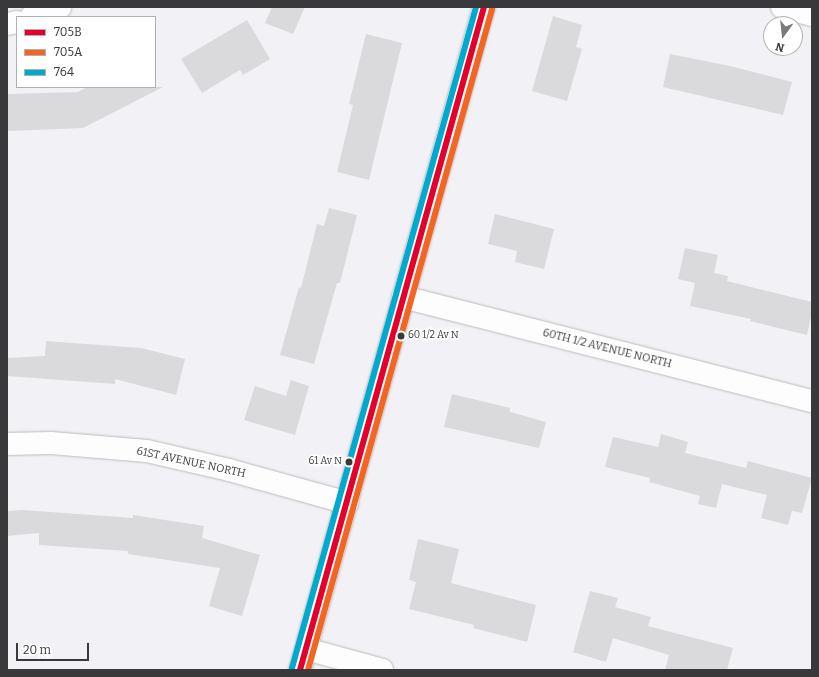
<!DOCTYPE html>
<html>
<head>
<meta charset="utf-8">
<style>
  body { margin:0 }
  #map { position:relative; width:819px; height:677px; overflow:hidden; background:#f2f2f6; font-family:Bitter,serif }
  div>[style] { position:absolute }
  .building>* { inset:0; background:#dadadc }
  .roads { filter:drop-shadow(0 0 1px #bbbbbd) drop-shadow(0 0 1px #bbbbbd) }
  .minor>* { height:22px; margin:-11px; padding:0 11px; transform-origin:11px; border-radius:11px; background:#fdfdfe }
  .tertiary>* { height:22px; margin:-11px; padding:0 11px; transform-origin:11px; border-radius:11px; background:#fdfdfe }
  .bus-1>* { height:6px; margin:-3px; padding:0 3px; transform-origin:3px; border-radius:3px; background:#e4002b }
  .bus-2>* { height:6px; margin:-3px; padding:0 3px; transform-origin:3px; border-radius:3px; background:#f26522 }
  .bus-3>* { height:6px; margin:-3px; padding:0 3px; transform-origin:3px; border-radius:3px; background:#00a9ce }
  .dots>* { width:11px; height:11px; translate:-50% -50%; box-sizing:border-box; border:2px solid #fff; border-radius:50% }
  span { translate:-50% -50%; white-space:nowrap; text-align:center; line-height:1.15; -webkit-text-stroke:3px #fff; paint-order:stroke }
  .bus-label { font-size:10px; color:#39393c }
  .left { translate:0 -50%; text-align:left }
  .right { translate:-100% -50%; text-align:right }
  .street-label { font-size:11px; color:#39393c }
  .frame { position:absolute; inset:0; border:8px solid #39393c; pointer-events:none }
  .legend { position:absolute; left:16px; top:16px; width:140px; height:72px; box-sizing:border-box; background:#fff; border:1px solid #b0b0b1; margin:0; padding:5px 7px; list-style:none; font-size:12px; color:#39393c }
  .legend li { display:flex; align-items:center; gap:8px; height:20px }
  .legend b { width:20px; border:1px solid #b0b0b1 }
  .north { position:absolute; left:763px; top:16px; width:40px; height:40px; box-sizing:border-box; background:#fff; border:1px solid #b0b0b1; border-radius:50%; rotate:195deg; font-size:11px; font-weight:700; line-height:16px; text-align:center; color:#39393c }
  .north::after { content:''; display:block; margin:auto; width:14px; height:18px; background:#7a7a7d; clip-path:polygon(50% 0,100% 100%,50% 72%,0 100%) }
  .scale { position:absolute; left:16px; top:643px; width:73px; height:18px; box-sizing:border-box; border:2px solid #39393c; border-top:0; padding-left:5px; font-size:12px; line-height:14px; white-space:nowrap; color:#39393c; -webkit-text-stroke:3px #fff; paint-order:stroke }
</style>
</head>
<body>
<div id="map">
  <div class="building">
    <i style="clip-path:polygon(272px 7px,305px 7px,293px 34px,265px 23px)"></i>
    <i style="clip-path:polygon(553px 16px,582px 25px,576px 47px,582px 49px,567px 101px,532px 91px)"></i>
    <i style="clip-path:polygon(247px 20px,270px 59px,243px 75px,240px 70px,202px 93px,181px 59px)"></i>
    <i style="clip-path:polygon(366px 34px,402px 43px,369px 180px,337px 172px,353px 105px,349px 104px)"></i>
    <i style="clip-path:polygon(670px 54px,730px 66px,792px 82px,783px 115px,663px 87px)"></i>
    <i style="clip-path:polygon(87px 87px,163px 87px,83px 128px,8px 131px,7px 94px,78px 92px)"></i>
    <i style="clip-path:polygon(329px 208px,357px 215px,340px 283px,337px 283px,314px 364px,280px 355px,299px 287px,301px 288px,317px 224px,324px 226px)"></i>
    <i style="clip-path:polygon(495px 214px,554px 229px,544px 269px,515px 262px,517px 251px,488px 244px)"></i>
    <i style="clip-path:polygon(685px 248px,718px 255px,714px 273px,728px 276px,727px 281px,812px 302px,812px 312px,807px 335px,750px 321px,751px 319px,690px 306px,695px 283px,678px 279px)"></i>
    <i style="clip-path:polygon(46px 341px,141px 348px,185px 359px,176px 395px,115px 379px,115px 384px,7px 376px,7px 358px,45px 356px)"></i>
    <i style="clip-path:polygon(291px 380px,309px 386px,295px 435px,244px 420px,255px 386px,286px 396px)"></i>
    <i style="clip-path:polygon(452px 394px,510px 408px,510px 412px,546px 422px,539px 448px,444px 427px)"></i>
    <i style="clip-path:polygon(661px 434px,688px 442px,685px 453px,746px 468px,748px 461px,812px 478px,802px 513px,792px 511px,788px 525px,761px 518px,767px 495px,722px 484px,716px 508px,698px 504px,700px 496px,649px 482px,650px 478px,605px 467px,613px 437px,658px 447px)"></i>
    <i style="clip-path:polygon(23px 510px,133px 518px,133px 515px,204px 526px,202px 538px,260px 555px,242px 616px,209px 606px,220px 568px,128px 554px,128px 551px,39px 545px,39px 533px,7px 536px,7px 511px)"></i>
    <i style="clip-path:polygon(418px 539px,459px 549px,451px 583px,536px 605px,527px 642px,473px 628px,474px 625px,409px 609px,416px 582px,409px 580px)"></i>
    <i style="clip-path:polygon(590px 591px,618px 598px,615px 607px,651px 617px,648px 626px,733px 648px,727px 670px,665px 670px,669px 655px,613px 638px,606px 662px,573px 652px)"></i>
  </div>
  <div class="roads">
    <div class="minor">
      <i style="left:782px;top:7px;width:31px;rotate:15deg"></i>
      <i style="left:31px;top:17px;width:31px;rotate:-19deg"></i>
      <i style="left:7px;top:24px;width:10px;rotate:-11deg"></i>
      <i style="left:403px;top:297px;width:422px;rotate:14.3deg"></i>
      <i style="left:7px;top:444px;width:44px;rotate:-1.3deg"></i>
      <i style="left:51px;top:443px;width:96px;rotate:4.8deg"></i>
      <i style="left:147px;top:451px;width:84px;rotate:13deg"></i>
      <i style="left:229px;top:470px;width:123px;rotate:15.5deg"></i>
      <i style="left:306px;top:649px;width:79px;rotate:15.4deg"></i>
    </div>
    <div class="tertiary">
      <i style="left:300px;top:670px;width:688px;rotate:-74.49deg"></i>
    </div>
  </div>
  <div class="bus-1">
    <i style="left:300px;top:670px;width:688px;rotate:-74.49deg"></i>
  </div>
  <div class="bus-2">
    <i style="left:308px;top:670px;width:686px;rotate:-74.44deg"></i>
  </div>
  <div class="bus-3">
    <i style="left:292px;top:668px;width:686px;rotate:-74.44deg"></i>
  </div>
  <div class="dots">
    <i style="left:401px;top:336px;background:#39393c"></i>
    <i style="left:349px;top:462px;background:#39393c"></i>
  </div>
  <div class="bus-label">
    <span class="left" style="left:408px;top:336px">60 1/2 Av N</span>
    <span class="right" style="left:342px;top:462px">61 Av N</span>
  </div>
  <div class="street-label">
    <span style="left:607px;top:349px;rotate:14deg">60TH 1/2 AVENUE NORTH</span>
    <span style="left:191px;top:463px;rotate:12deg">61ST AVENUE NORTH</span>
  </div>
  <div class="frame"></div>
  <ul class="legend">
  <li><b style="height:5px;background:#e4002b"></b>705B</li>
  <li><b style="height:5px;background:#f26522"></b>705A</li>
  <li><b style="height:5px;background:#00a9ce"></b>764</li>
  </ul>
  <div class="north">N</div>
  <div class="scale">20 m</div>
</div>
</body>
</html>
